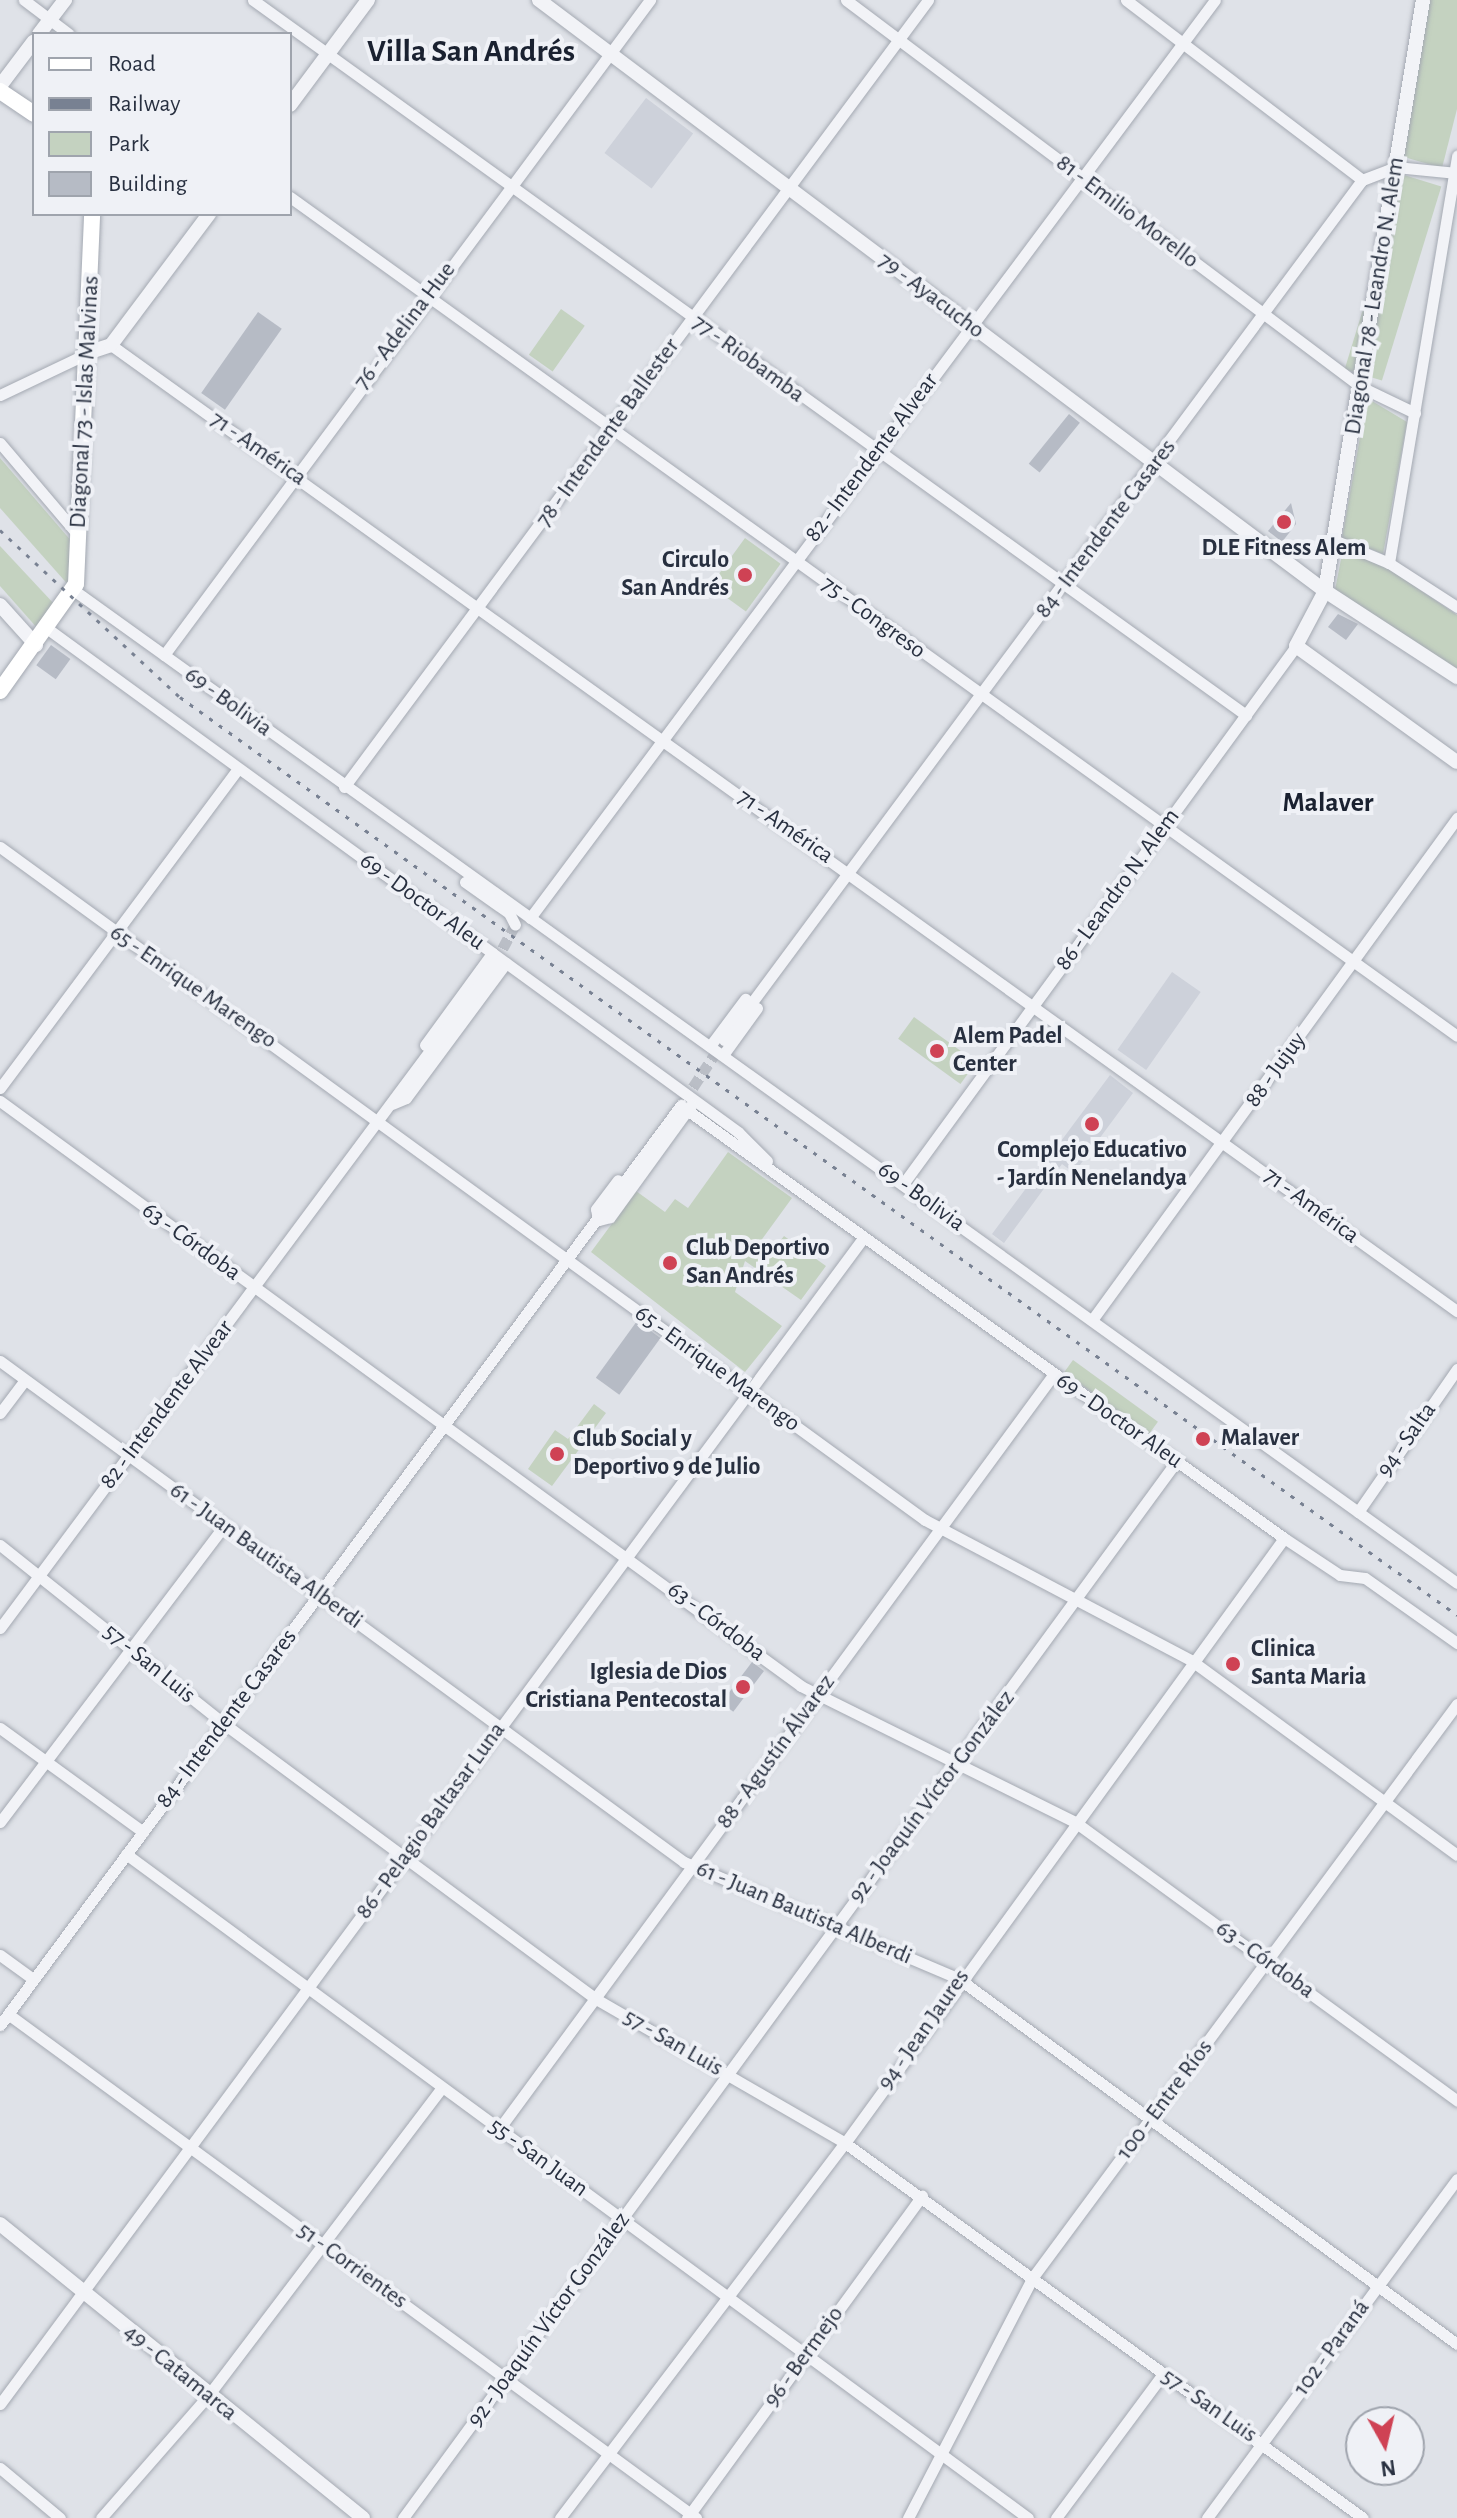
<!DOCTYPE html>
<html>
<head>
<meta charset="utf-8">
<style>
  body { margin:0 }
  #map { position:relative; width:1457px; height:2518px; overflow:hidden; background:#dfe2e8; font-family:"Alegreya Sans",sans-serif }
  div>[style] { position:absolute }
  .built>* { inset:0; background:#cdd1da; transform-origin:0 0 }
  .green>* { inset:0; background:#c4d2c0; transform-origin:0 0 }
  .building>* { inset:0; background:#b6bbc5; transform-origin:0 0 }
  .minor-tunnel>* { height:11px; margin-top:-5.5px; transform-origin:0; background:repeating-linear-gradient(90deg,#babec6 0 11px,transparent 0 16.5px) }
  .roads { filter:drop-shadow(0 0 2px #a4a9b2) drop-shadow(0 0 2px #a4a9b2) }
  .minor>* { height:11px; margin:-5.5px; padding:0 5.5px; transform-origin:5.5px; border-radius:5.5px; background:#f2f3f7 }
  .tertiary>* { height:14px; margin:-7px; padding:0 7px; transform-origin:7px; border-radius:7px; background:#f2f3f7 }
  .secondary>* { height:16px; margin:-8px; padding:0 8px; transform-origin:8px; border-radius:8px; background:#fff }
  .rail>* { height:3px; margin-top:-1.5px; transform-origin:0; background:repeating-linear-gradient(90deg,#788192 0 4px,transparent 0 12px) }
  .dots>* { width:22px; height:22px; translate:-50% -50%; box-sizing:border-box; border:4px solid #eff1f6; border-radius:50% }
  span { translate:-50% -50%; white-space:nowrap; text-align:center; line-height:1.15; -webkit-text-stroke:8px #eff1f6; paint-order:stroke }
  .street-label { font-size:24px; color:#283040 }
  .poi-label { font-size:24px; color:#283040; font-weight:700 }
  .right { translate:-100% -50%; text-align:right }
  .left { translate:0 -50%; text-align:left }
  .quarter-label { font-size:28px; color:#1a2130; font-weight:700 }
  .district-label { font-size:32px; color:#1a2130; font-weight:700 }
  .legend { position:absolute; left:32px; top:32px; width:260px; height:184px; box-sizing:border-box; background:#eff1f6; border:2px solid #9fa4ad; margin:0; padding:10px 14px; list-style:none; font-size:24px; color:#283040 }
  .legend li { display:flex; align-items:center; gap:16px; height:40px }
  .legend b { width:40px; border:2px solid #9fa4ad }
  .north { position:absolute; left:1345px; top:2406px; width:80px; height:80px; box-sizing:border-box; background:#eff1f6; border:2px solid #9fa4ad; border-radius:50%; rotate:172deg; font-size:22px; font-weight:700; line-height:32px; text-align:center; color:#283040 }
  .north::after { content:''; display:block; margin:auto; width:28px; height:36px; background:#cf4254; clip-path:polygon(50% 0,100% 100%,50% 72%,0 100%) }
</style>
</head>
<body>
<div id="map">
  <div class="built">
    <i style="left:646px;top:98px;width:59px;height:69px;rotate:37deg"></i>
    <i style="left:1172px;top:972px;width:35px;height:95px;rotate:35deg"></i>
    <i style="clip-path:polygon(1110px 1075px,1133px 1093px,1074px 1173px,1062px 1164px,1004px 1243px,992px 1234px)"></i>
  </div>
  <div class="green">
    <i style="clip-path:polygon(1430px 0,1457px 0,1457px 109px,1442px 168px,1404px 157px)"></i>
    <i style="left:1404px;top:175px;width:39px;height:203px;rotate:17deg"></i>
    <i style="left:561px;top:309px;width:29px;height:56px;rotate:35deg"></i>
    <i style="clip-path:polygon(1367px 398px,1407px 422px,1383px 554px,1342px 538px)"></i>
    <i style="clip-path:polygon(0 458px,73px 543px,71px 588px,0 508px)"></i>
    <i style="left:745px;top:538px;width:44px;height:59px;rotate:36deg"></i>
    <i style="clip-path:polygon(0 546px,56px 606px,38px 629px,0 586px)"></i>
    <i style="clip-path:polygon(1343px 549px,1392px 571px,1457px 615px,1457px 670px,1335px 590px)"></i>
    <i style="left:914px;top:1017px;width:77px;height:27px;rotate:36deg"></i>
    <i style="clip-path:polygon(728px 1152px,792px 1198px,760px 1242px,772px 1251px,784px 1236px,826px 1266px,801px 1300px,745px 1261px,735px 1292px,782px 1326px,745px 1372px,591px 1252px,636px 1191px,665px 1212px,675px 1199px,688px 1208px)"></i>
    <i style="left:1073px;top:1360px;width:105px;height:15px;rotate:36deg"></i>
    <i style="clip-path:polygon(594px 1404px,606px 1413px,552px 1486px,528px 1469px,555px 1430px,568px 1439px)"></i>
  </div>
  <div class="building">
    <i style="left:258px;top:312px;width:29px;height:99px;rotate:35deg"></i>
    <i style="left:1069px;top:414px;width:14px;height:64px;rotate:39deg"></i>
    <i style="clip-path:polygon(1291px 503px,1296px 524px,1282px 542px,1268px 531px)"></i>
    <i style="clip-path:polygon(1338px 614px,1358px 624px,1346px 640px,1328px 627px)"></i>
    <i style="left:51px;top:645px;width:24px;height:25px;rotate:36deg"></i>
    <i style="left:637px;top:1321px;width:29px;height:70px;rotate:36deg"></i>
    <i style="left:752px;top:1662px;width:15px;height:51px;rotate:37deg"></i>
  </div>
  <div class="minor-tunnel">
    <i style="left:495px;top:963px;width:43px;rotate:-62.2deg"></i>
    <i style="left:684px;top:1101px;width:73px;rotate:-56.7deg"></i>
  </div>
  <div class="roads">
    <div class="minor">
      <i style="left:24px;top:0;width:56px;rotate:37.1deg"></i>
      <i style="left:253px;top:0;width:1224px;rotate:35.76deg"></i>
      <i style="left:846px;top:0;width:644px;rotate:36.92deg"></i>
      <i style="left:1361px;top:387px;width:60px;rotate:25.7deg"></i>
      <i style="left:1126px;top:0;width:297px;rotate:37.3deg"></i>
      <i style="left:290px;top:197px;width:1437px;rotate:35.71deg"></i>
      <i style="left:111px;top:345px;width:1657px;rotate:35.67deg"></i>
      <i style="left:0;top:395px;width:100px;rotate:-25.5deg"></i>
      <i style="left:0;top:443px;width:122px;rotate:49.7deg"></i>
      <i style="left:1334px;top:540px;width:60px;rotate:22.7deg"></i>
      <i style="left:1389px;top:563px;width:81px;rotate:32.9deg"></i>
      <i style="left:1389px;top:563px;width:413px;rotate:-80.5deg"></i>
      <i style="left:75px;top:591px;width:1701px;rotate:35.67deg"></i>
      <i style="left:48px;top:629px;width:854px;rotate:36.09deg"></i>
      <i style="left:738px;top:1132px;width:41px;rotate:45deg"></i>
      <i style="left:164px;top:655px;width:816px;rotate:-53.43deg"></i>
      <i style="left:344px;top:787px;width:980px;rotate:-53.42deg"></i>
      <i style="left:0;top:847px;width:1144px;rotate:36.04deg"></i>
      <i style="left:925px;top:1520px;width:302px;rotate:27.8deg"></i>
      <i style="left:1192px;top:1661px;width:328px;rotate:36.2deg"></i>
      <i style="left:465px;top:882px;width:54px;rotate:35.2deg"></i>
      <i style="left:509px;top:913px;width:13px;rotate:63deg"></i>
      <i style="left:530px;top:918px;width:1145px;rotate:-53.27deg"></i>
      <i style="left:724px;top:1040px;width:1071px;rotate:-53.43deg"></i>
      <i style="left:1362px;top:180px;width:36px;rotate:-21deg"></i>
      <i style="left:1396px;top:167px;width:61px;rotate:5.6deg"></i>
      <i style="left:425px;top:1045px;width:114px;rotate:-53.9deg"></i>
      <i style="left:710px;top:1046px;width:59px;rotate:-53.3deg"></i>
      <i style="left:723px;top:1055px;width:58px;rotate:-54.1deg"></i>
      <i style="left:0;top:1088px;width:398px;rotate:-53.3deg"></i>
      <i style="left:0;top:1101px;width:992px;rotate:36.14deg"></i>
      <i style="left:801px;top:1686px;width:306px;rotate:26.4deg"></i>
      <i style="left:1075px;top:1822px;width:473px;rotate:36.1deg"></i>
      <i style="left:392px;top:1104px;width:15px;rotate:-23deg"></i>
      <i style="left:406px;top:1098px;width:168px;rotate:-53.5deg"></i>
      <i style="left:687px;top:1110px;width:735px;rotate:35.64deg"></i>
      <i style="left:1284px;top:1538px;width:67px;rotate:33.5deg"></i>
      <i style="left:1340px;top:1575px;width:25px;rotate:7deg"></i>
      <i style="left:1365px;top:1578px;width:113px;rotate:35.2deg"></i>
      <i style="left:903px;top:1184px;width:666px;rotate:-53.85deg"></i>
      <i style="left:598px;top:1220px;width:11px;rotate:-100deg"></i>
      <i style="left:596px;top:1209px;width:36px;rotate:-53deg"></i>
      <i style="left:599px;top:1220px;width:11px;rotate:-15deg"></i>
      <i style="left:610px;top:1217px;width:138px;rotate:-54.1deg"></i>
      <i style="left:1092px;top:1320px;width:621px;rotate:-53.98deg"></i>
      <i style="left:0;top:1361px;width:848px;rotate:36.22deg"></i>
      <i style="left:684px;top:1862px;width:299px;rotate:23deg"></i>
      <i style="left:959px;top:1979px;width:617px;rotate:36.24deg"></i>
      <i style="left:0;top:1413px;width:41px;rotate:-52.9deg"></i>
      <i style="left:1358px;top:1512px;width:174px;rotate:-55.3deg"></i>
      <i style="left:0;top:1545px;width:285px;rotate:38.6deg"></i>
      <i style="left:223px;top:1723px;width:464px;rotate:36.5deg"></i>
      <i style="left:596px;top:1999px;width:288px;rotate:30deg"></i>
      <i style="left:845px;top:2143px;width:639px;rotate:35.9deg"></i>
      <i style="left:0;top:1628px;width:829px;rotate:-53.34deg"></i>
      <i style="left:0;top:1728px;width:177px;rotate:36deg"></i>
      <i style="left:0;top:1822px;width:368px;rotate:-52.9deg"></i>
      <i style="left:126px;top:1854px;width:1120px;rotate:36.36deg"></i>
      <i style="left:0;top:1955px;width:41px;rotate:36deg"></i>
      <i style="left:8px;top:2014px;width:853px;rotate:36.22deg"></i>
      <i style="left:0;top:2025px;width:1145px;rotate:-53.49deg"></i>
      <i style="left:499px;top:2129px;width:936px;rotate:-53.69deg"></i>
      <i style="left:0;top:2404px;width:1451px;rotate:-53.49deg"></i>
      <i style="left:0;top:2468px;width:78px;rotate:39.8deg"></i>
      <i style="left:101px;top:2518px;width:161px;rotate:-48.8deg"></i>
      <i style="left:207px;top:2397px;width:387px;rotate:-52.8deg"></i>
      <i style="left:403px;top:2518px;width:1309px;rotate:-53.8deg"></i>
      <i style="left:560px;top:2518px;width:471px;rotate:-52.8deg"></i>
      <i style="left:845px;top:2143px;width:747px;rotate:-54.03deg"></i>
      <i style="left:687px;top:2518px;width:399px;rotate:-53.9deg"></i>
      <i style="left:908px;top:2518px;width:271px;rotate:-62.6deg"></i>
      <i style="left:1033px;top:2277px;width:713px;rotate:-53.5deg"></i>
      <i style="left:1056px;top:2518px;width:179px;rotate:-53.4deg"></i>
      <i style="left:1207px;top:2518px;width:421px;rotate:-53.6deg"></i>
    </div>
    <div class="tertiary">
      <i style="left:539px;top:0;width:983px;rotate:36.94deg"></i>
      <i style="left:1325px;top:591px;width:158px;rotate:33.1deg"></i>
      <i style="left:1423px;top:0;width:599px;rotate:99.42deg"></i>
      <i style="left:1325px;top:591px;width:62px;rotate:117.8deg"></i>
      <i style="left:1296px;top:646px;width:198px;rotate:35.8deg"></i>
      <i style="left:39px;top:34px;width:43px;rotate:-52.6deg"></i>
      <i style="left:0;top:86px;width:56px;rotate:-52.9deg"></i>
      <i style="left:290px;top:105px;width:131px;rotate:-53.4deg"></i>
      <i style="left:90px;top:352px;width:22px;rotate:-18deg"></i>
      <i style="left:111px;top:345px;width:164px;rotate:-53.2deg"></i>
      <i style="left:0;top:605px;width:54px;rotate:48deg"></i>
      <i style="left:0;top:2224px;width:467px;rotate:39deg"></i>
    </div>
    <div class="secondary">
      <i style="left:0;top:91px;width:41px;rotate:34.1deg"></i>
      <i style="left:0;top:691px;width:131px;rotate:-54.6deg"></i>
      <i style="left:76px;top:584px;width:370px;rotate:-87.5deg"></i>
    </div>
  </div>
  <div class="rail">
    <i style="left:0;top:530px;width:246px;rotate:42.9deg"></i>
    <i style="left:180px;top:697px;width:1573px;rotate:35.71deg"></i>
  </div>
  <div class="dots">
    <i style="left:1284px;top:522px;background:#cf4254"></i>
    <i style="left:745px;top:575px;background:#cf4254"></i>
    <i style="left:937px;top:1051px;background:#cf4254"></i>
    <i style="left:1092px;top:1124px;background:#cf4254"></i>
    <i style="left:670px;top:1263px;background:#cf4254"></i>
    <i style="left:1203px;top:1439px;background:#cf4254"></i>
    <i style="left:557px;top:1454px;background:#cf4254"></i>
    <i style="left:1233px;top:1664px;background:#cf4254"></i>
    <i style="left:743px;top:1687px;background:#cf4254"></i>
  </div>
  <div class="street-label">
    <span style="left:1127px;top:212px;rotate:37deg">81 - Emilio Morello</span>
    <span style="left:931px;top:296px;rotate:37deg">79 - Ayacucho</span>
    <span style="left:1375px;top:296px;rotate:-81deg">Diagonal 78 - Leandro N. Alem</span>
    <span style="left:405px;top:326px;rotate:-53deg">76 - Adelina Hue</span>
    <span style="left:748px;top:359px;rotate:36deg">77 - Riobamba</span>
    <span style="left:85px;top:402px;rotate:-87deg">Diagonal 73 - Islas Malvinas</span>
    <span style="left:608px;top:433px;rotate:-54deg">78 - Intendente Ballester</span>
    <span style="left:258px;top:449px;rotate:35deg">71 - América</span>
    <span style="left:872px;top:458px;rotate:-53deg">82 - Intendente Alvear</span>
    <span style="left:1106px;top:529px;rotate:-53deg">84 - Intendente Casares</span>
    <span style="left:873px;top:618px;rotate:36deg">75 - Congreso</span>
    <span style="left:228px;top:702px;rotate:36deg">69 - Bolivia</span>
    <span style="left:785px;top:827px;rotate:35deg">71 - América</span>
    <span style="left:1118px;top:890px;rotate:-54deg">86 - Leandro N. Alem</span>
    <span style="left:422px;top:902px;rotate:36deg">69 - Doctor Aleu</span>
    <span style="left:193px;top:987px;rotate:35deg">65 - Enrique Marengo</span>
    <span style="left:1276px;top:1070px;rotate:-54deg">88 - Jujuy</span>
    <span style="left:921px;top:1197px;rotate:36deg">69 - Bolivia</span>
    <span style="left:1311px;top:1206px;rotate:36deg">71 - América</span>
    <span style="left:191px;top:1242px;rotate:36deg">63 - Córdoba</span>
    <span style="left:717px;top:1369px;rotate:36deg">65 - Enrique Marengo</span>
    <span style="left:167px;top:1405px;rotate:-53deg">82 - Intendente Alvear</span>
    <span style="left:1119px;top:1421px;rotate:35deg">69 - Doctor Aleu</span>
    <span style="left:1407px;top:1440px;rotate:-55deg">94 - Salta</span>
    <span style="left:266px;top:1556px;rotate:36deg">61 - Juan Bautista Alberdi</span>
    <span style="left:716px;top:1622px;rotate:37deg">63 - Córdoba</span>
    <span style="left:149px;top:1664px;rotate:39deg">57 - San Luis</span>
    <span style="left:227px;top:1719px;rotate:-53deg">84 - Intendente Casares</span>
    <span style="left:776px;top:1752px;rotate:-54deg">88 - Agustín Álvarez</span>
    <span style="left:932px;top:1797px;rotate:-53deg">92 - Joaquín Víctor González</span>
    <span style="left:431px;top:1821px;rotate:-54deg">86 - Pelagio Baltasar Luna</span>
    <span style="left:804px;top:1913px;rotate:23deg">61 - Juan Bautista Alberdi</span>
    <span style="left:1265px;top:1960px;rotate:36deg">63 - Córdoba</span>
    <span style="left:924px;top:2030px;rotate:-55deg">94 - Jean Jaures</span>
    <span style="left:673px;top:2043px;rotate:30deg">57 - San Luis</span>
    <span style="left:1165px;top:2100px;rotate:-53deg">100 - Entre Ríos</span>
    <span style="left:538px;top:2158px;rotate:36deg">55 - San Juan</span>
    <span style="left:352px;top:2266px;rotate:36deg">51 - Corrientes</span>
    <span style="left:549px;top:2320px;rotate:-54deg">92 - Joaquín Víctor González</span>
    <span style="left:1332px;top:2348px;rotate:-54deg">102 - Paraná</span>
    <span style="left:804px;top:2357px;rotate:-54deg">96 - Bermejo</span>
    <span style="left:180px;top:2373px;rotate:39deg">49 - Catamarca</span>
    <span style="left:1209px;top:2406px;rotate:35deg">57 - San Luis</span>
  </div>
  <div class="poi-label">
    <span style="left:1284px;top:549px">DLE Fitness Alem</span>
    <span class="right" style="left:729px;top:575px">Circulo<br>San Andrés</span>
    <span class="left" style="left:953px;top:1051px">Alem Padel<br>Center</span>
    <span style="left:1092px;top:1165px">Complejo Educativo<br>- Jardín Nenelandya</span>
    <span class="left" style="left:686px;top:1263px">Club Deportivo<br>San Andrés</span>
    <span class="left" style="left:1221px;top:1439px">Malaver</span>
    <span class="left" style="left:573px;top:1454px">Club Social y<br>Deportivo 9 de Julio</span>
    <span class="left" style="left:1251px;top:1664px">Clinica<br>Santa Maria</span>
    <span class="right" style="left:727px;top:1687px">Iglesia de Dios<br>Cristiana Pentecostal</span>
  </div>
  <div class="quarter-label">
    <span style="left:1328px;top:803px">Malaver</span>
  </div>
  <div class="district-label">
    <span style="left:471px;top:51px">Villa San Andrés</span>
  </div>
  <ul class="legend">
  <li><b style="height:10px;background:#fff"></b>Road</li>
  <li><b style="height:10px;background:#788192"></b>Railway</li>
  <li><b style="height:22px;background:#c4d2c0"></b>Park</li>
  <li><b style="height:22px;background:#b6bbc5"></b>Building</li>
  </ul>
  <div class="north">N</div>
</div>
</body>
</html>
